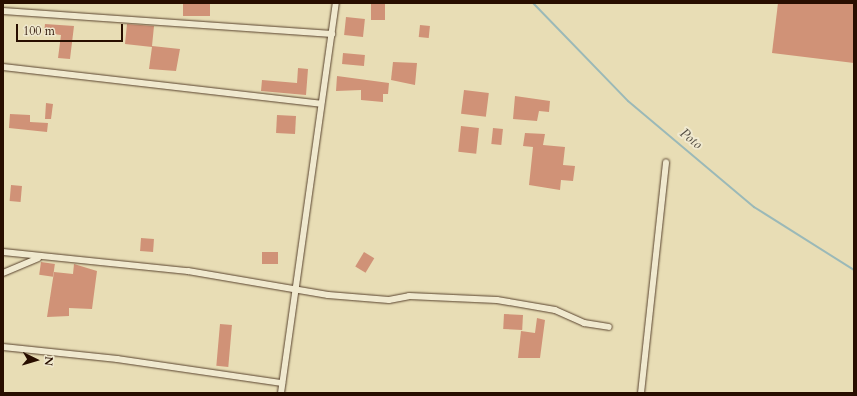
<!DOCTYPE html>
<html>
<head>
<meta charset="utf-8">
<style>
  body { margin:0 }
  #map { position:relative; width:857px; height:396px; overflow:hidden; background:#e8ddb5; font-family:Cardo,serif }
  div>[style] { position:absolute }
  .stream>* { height:2px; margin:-1px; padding:0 1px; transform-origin:1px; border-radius:1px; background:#9bb9b8 }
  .building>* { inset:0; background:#d09277; transform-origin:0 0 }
  .roads { filter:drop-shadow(0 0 1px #58422d) drop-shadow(0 0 1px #58422d) }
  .street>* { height:6px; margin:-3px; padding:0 3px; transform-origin:3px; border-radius:3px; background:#f0e9cf }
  span { translate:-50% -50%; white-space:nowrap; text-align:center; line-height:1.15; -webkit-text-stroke:4px #f0e9cf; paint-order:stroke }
  .water-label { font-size:14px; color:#504a40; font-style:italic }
  .frame { position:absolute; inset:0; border:4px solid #280e00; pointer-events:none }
  .north { position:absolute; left:16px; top:340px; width:40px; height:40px; -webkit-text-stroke:3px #f0e9cf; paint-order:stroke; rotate:95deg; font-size:11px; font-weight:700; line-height:16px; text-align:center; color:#280e00 }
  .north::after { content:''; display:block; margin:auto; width:14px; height:18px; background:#280e00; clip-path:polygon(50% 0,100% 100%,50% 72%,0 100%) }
  .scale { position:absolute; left:16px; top:24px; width:107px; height:18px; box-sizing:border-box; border:2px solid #280e00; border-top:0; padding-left:5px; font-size:12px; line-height:14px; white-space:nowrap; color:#280e00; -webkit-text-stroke:3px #f0e9cf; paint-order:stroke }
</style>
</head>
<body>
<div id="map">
  <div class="stream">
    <i style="left:533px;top:3px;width:136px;rotate:45.9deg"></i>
    <i style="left:628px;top:101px;width:165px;rotate:40.1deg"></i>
    <i style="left:754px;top:207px;width:118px;rotate:32.2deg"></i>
  </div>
  <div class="building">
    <i style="left:183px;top:3px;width:27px;height:13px"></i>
    <i style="left:371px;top:3px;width:14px;height:17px"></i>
    <i style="clip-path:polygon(778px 3px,854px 3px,854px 63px,772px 53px)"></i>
    <i style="left:346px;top:17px;width:19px;height:18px;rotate:6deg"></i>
    <i style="clip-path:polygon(45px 24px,74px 26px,70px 59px,58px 58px,61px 35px,44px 33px)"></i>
    <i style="clip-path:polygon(127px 24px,154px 26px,152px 46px,180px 49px,176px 71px,149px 69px,152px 47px,125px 44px)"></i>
    <i style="left:420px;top:25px;width:10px;height:12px;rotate:6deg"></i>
    <i style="left:343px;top:53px;width:22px;height:11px;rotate:5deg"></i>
    <i style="clip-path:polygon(393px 62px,417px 63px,415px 85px,391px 80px)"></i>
    <i style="clip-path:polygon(298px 68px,308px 69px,306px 95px,261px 91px,262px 80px,297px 83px)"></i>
    <i style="clip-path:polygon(337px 76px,389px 83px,388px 94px,383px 94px,383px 102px,361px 100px,361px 90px,336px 91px)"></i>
    <i style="left:464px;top:90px;width:25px;height:24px;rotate:7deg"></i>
    <i style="clip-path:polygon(515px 96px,550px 101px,549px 112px,539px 111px,537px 121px,513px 119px)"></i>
    <i style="clip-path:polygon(46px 103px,53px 104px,51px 119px,45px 119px)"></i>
    <i style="clip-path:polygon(10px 114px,30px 115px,30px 122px,48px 123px,47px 132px,9px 128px)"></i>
    <i style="left:277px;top:115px;width:19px;height:18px;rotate:3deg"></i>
    <i style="left:461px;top:126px;width:18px;height:26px;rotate:6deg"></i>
    <i style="left:493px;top:128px;width:10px;height:16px;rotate:6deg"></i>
    <i style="clip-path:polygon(525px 133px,545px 134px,543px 145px,565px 147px,563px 165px,575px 166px,573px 181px,561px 180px,560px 190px,529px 185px,533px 147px,523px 146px)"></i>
    <i style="left:11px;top:185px;width:11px;height:16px;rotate:5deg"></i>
    <i style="left:141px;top:238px;width:13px;height:13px;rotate:4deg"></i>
    <i style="left:262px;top:252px;width:16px;height:12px"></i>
    <i style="left:364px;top:252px;width:12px;height:17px;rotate:31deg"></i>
    <i style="left:41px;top:262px;width:14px;height:13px;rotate:8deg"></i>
    <i style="clip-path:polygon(74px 264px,97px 271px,92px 309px,69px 308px,69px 316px,47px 317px,54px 272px,73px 274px)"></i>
    <i style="left:504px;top:314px;width:19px;height:15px;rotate:3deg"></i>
    <i style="clip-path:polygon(537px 318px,545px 320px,540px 358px,518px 358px,521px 331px,535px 333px)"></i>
    <i style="left:220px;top:324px;width:12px;height:42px;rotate:5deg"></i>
  </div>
  <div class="roads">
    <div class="street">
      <i style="left:3px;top:11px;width:330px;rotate:4deg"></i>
      <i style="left:3px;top:67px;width:320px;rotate:6.6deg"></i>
      <i style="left:3px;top:252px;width:186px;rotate:5.9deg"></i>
      <i style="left:188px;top:271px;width:142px;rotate:9.7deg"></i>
      <i style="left:328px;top:295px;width:61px;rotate:4.7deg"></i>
      <i style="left:389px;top:300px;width:20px;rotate:-11deg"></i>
      <i style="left:409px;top:296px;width:88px;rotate:2.6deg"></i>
      <i style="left:497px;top:300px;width:59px;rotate:9.8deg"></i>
      <i style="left:555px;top:310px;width:32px;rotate:24deg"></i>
      <i style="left:584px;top:323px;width:25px;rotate:9deg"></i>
      <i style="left:3px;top:273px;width:38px;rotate:-23deg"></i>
      <i style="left:3px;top:347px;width:115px;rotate:6deg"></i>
      <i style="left:117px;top:359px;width:167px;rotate:8.3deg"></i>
      <i style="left:281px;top:393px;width:394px;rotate:-82deg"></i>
      <i style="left:641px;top:393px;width:232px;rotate:-83.8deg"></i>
    </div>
  </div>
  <div class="water-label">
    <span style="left:691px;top:139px;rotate:39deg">Poto</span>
  </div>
  <div class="frame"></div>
  <div class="north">N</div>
  <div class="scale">100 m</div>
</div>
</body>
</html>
